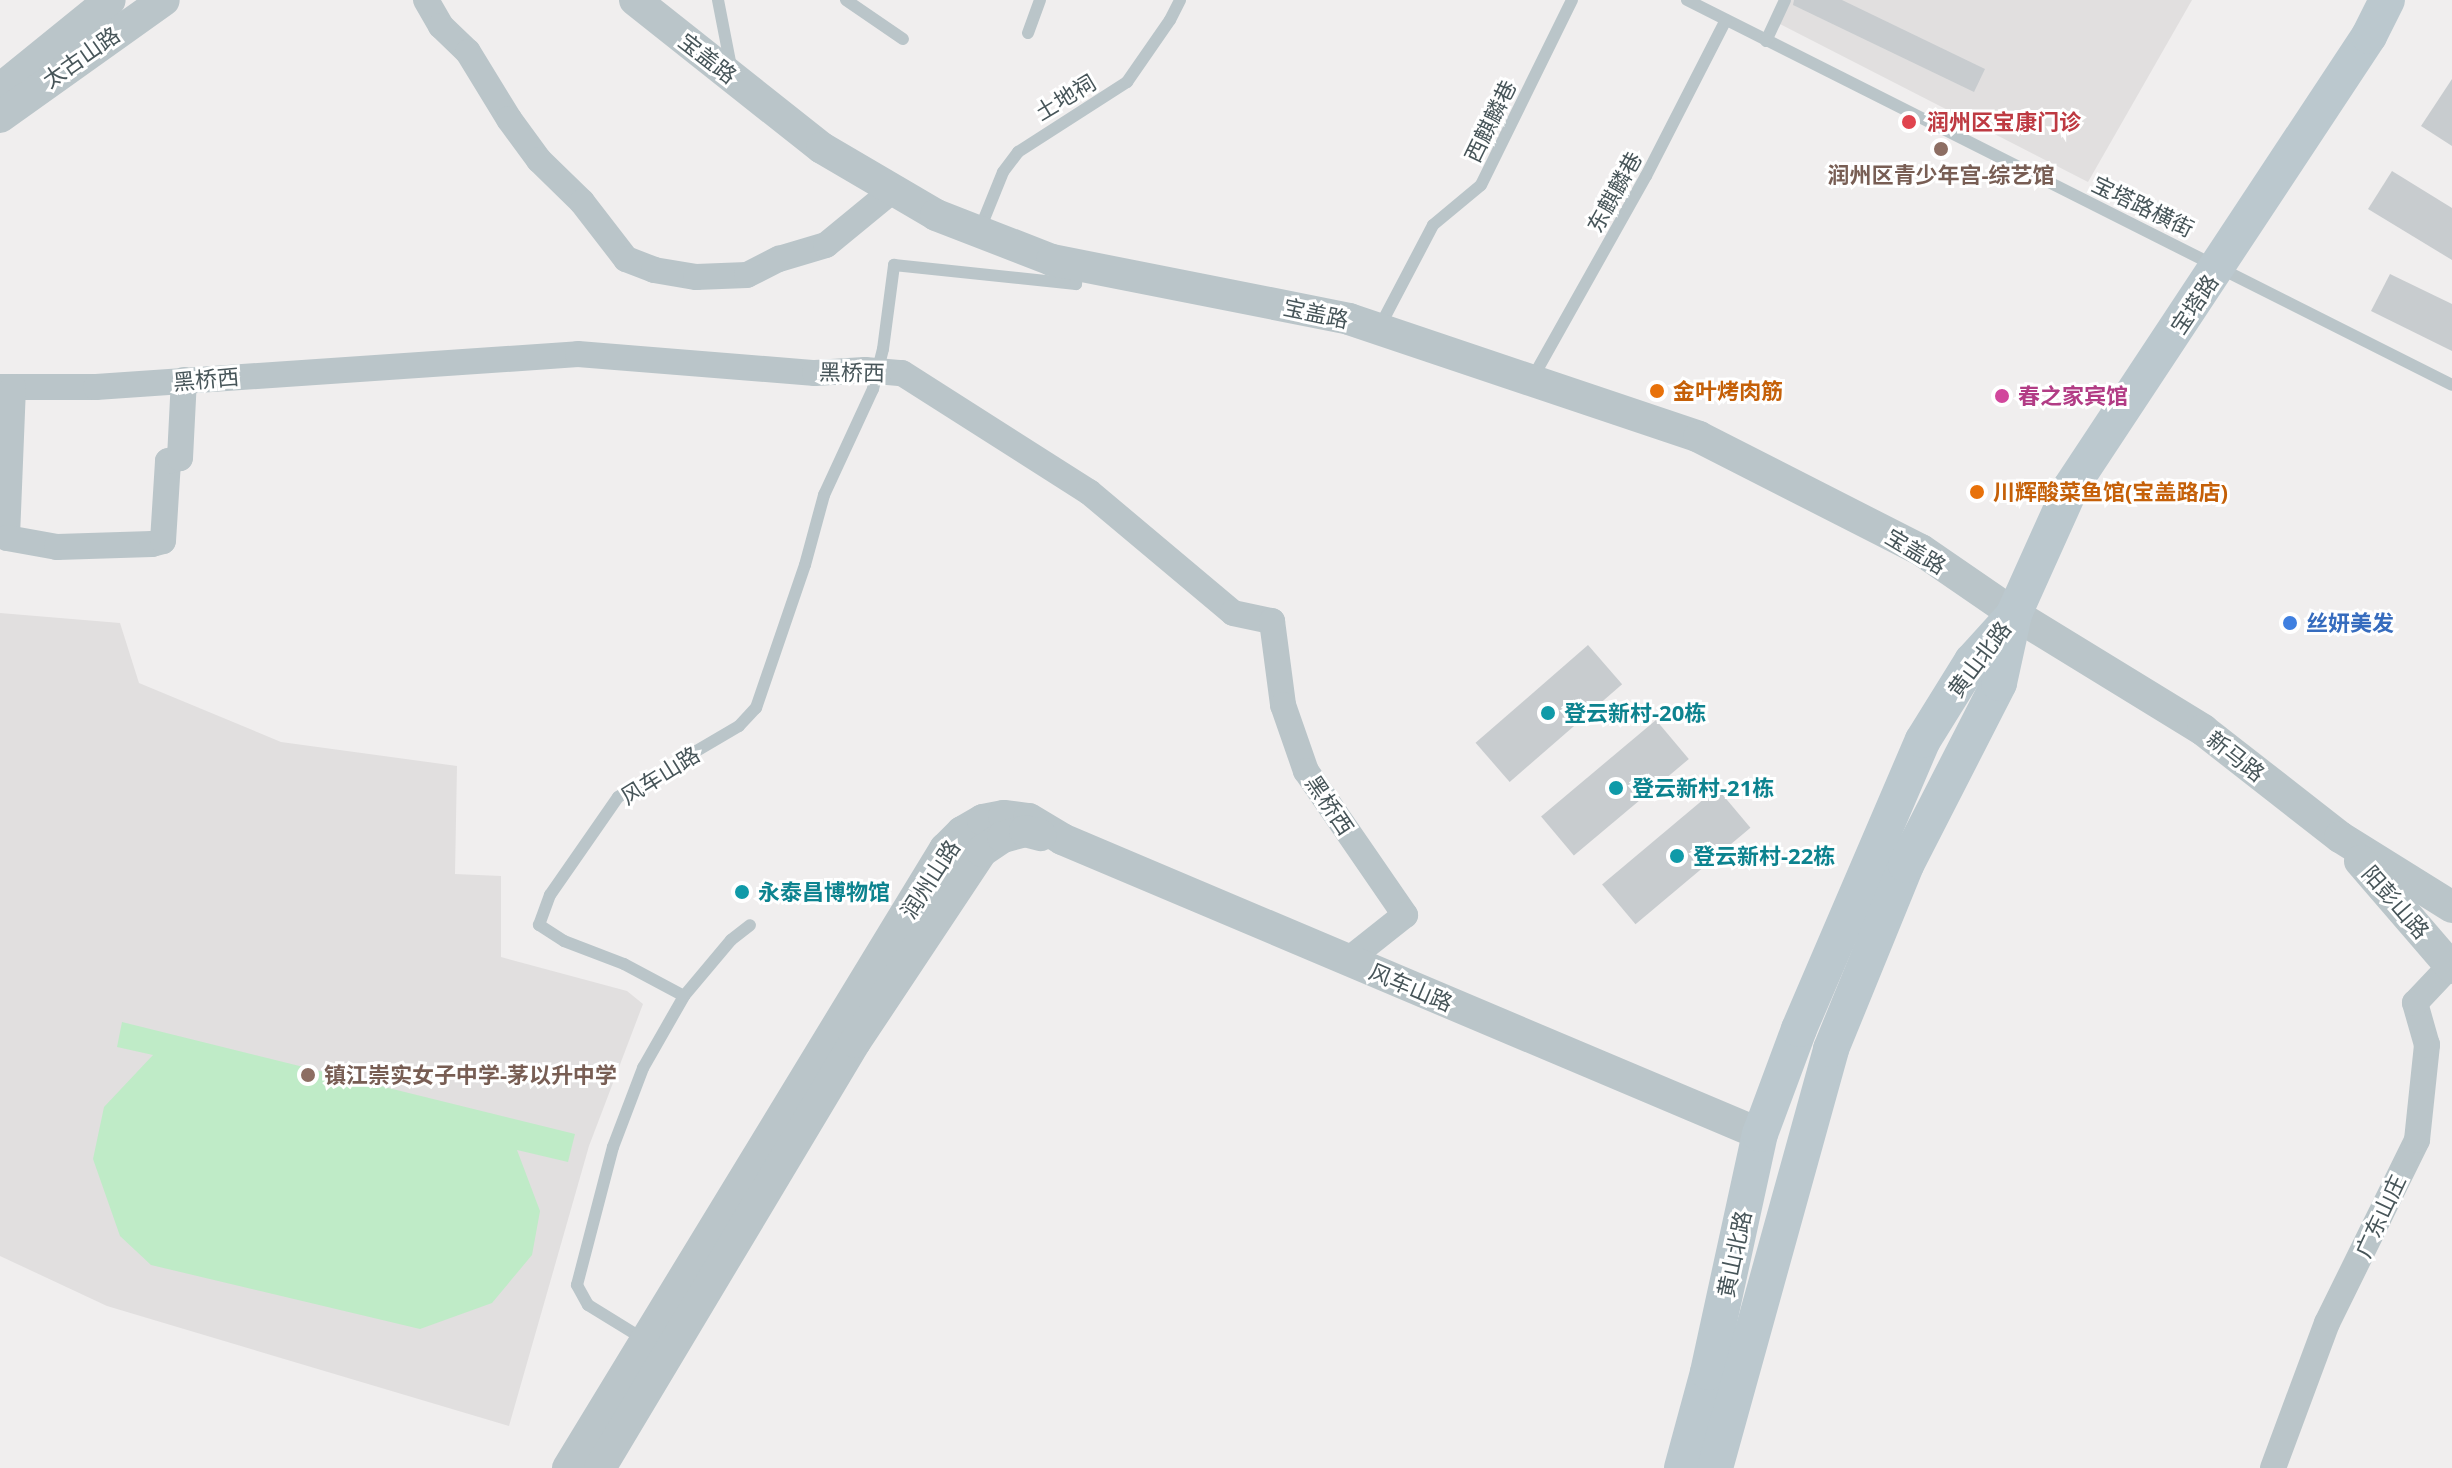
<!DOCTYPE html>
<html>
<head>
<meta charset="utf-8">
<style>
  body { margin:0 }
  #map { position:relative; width:2452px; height:1468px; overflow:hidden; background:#f0eeee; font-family:"Open Sans","Noto Sans SC",sans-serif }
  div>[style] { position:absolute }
  .education>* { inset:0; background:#e1dfdf }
  .green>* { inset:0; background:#bfebc7 }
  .building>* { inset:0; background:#c8cccf; transform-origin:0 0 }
  .service>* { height:12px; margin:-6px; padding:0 6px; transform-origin:6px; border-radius:6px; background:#bac5c9 }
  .minor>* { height:26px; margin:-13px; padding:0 13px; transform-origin:13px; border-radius:13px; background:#bac5c9 }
  .tertiary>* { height:32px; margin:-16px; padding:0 16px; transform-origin:16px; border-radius:16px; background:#bac5c9 }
  .secondary>* { height:36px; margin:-18px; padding:0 18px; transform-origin:18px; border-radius:18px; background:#bbc8ce }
  .dots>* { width:22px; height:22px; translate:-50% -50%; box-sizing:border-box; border:4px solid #fff; border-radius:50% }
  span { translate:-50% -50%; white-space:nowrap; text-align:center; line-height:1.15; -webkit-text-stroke:6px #fff; paint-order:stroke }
  .street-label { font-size:22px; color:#475559 }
  .health-label { font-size:22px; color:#be3a42; font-weight:700 }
  .left { translate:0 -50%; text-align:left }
  .education-label { font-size:22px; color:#785e54; font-weight:700 }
  .food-label { font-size:22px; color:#c56008; font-weight:700 }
  .hotel-label { font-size:22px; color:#b23c85; font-weight:700 }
  .shop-label { font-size:22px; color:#366cbe; font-weight:700 }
  .culture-label { font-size:22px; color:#0d838f; font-weight:700 }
</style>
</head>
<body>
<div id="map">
  <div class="education">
    <i style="clip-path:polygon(1790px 0,2192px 0,2088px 182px,1778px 23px)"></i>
    <i style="clip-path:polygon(0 613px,120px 623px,139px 683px,281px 742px,457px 766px,455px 874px,501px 876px,501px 957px,627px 991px,643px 1004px,589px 1146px,509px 1426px,107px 1306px,0 1256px)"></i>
  </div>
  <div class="green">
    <i style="clip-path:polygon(122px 1022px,575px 1134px,568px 1162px,517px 1150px,540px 1211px,532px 1255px,492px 1303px,420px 1329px,151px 1265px,120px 1236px,93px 1159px,104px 1107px,153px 1055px,117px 1047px)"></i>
  </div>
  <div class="building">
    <i style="clip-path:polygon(1794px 0,1842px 0,1985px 69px,1974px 92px,1793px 5px)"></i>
    <i style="clip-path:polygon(2452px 79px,2452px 146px,2421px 126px)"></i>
    <i style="clip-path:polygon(2392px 171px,2452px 208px,2452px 260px,2368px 209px)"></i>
    <i style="clip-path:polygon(2390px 274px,2452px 304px,2452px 351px,2371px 311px)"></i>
    <i style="left:1588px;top:645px;width:52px;height:149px;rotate:49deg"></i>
    <i style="left:1656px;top:720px;width:51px;height:150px;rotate:50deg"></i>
    <i style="left:1717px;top:788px;width:52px;height:150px;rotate:50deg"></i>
  </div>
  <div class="service">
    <i style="left:718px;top:0;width:68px;rotate:79deg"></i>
    <i style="left:846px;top:0;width:69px;rotate:34.4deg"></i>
    <i style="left:1687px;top:0;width:856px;rotate:26.71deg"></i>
    <i style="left:1028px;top:33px;width:35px;rotate:-70deg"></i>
    <i style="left:1766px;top:41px;width:45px;rotate:-65.1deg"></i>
    <i style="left:980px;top:229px;width:61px;rotate:-68deg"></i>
    <i style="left:1003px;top:172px;width:25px;rotate:-53deg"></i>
    <i style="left:1018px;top:152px;width:130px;rotate:-32.7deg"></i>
    <i style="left:1127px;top:82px;width:75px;rotate:-55.3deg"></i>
    <i style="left:1170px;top:20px;width:22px;rotate:-63deg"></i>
    <i style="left:1379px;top:328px;width:116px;rotate:-62.3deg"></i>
    <i style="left:1433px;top:225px;width:62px;rotate:-39.8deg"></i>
    <i style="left:1481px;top:185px;width:206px;rotate:-63.8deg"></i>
    <i style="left:1532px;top:379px;width:233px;rotate:-60.7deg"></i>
    <i style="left:1646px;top:176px;width:175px;rotate:-62.9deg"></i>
    <i style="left:684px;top:996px;width:73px;rotate:-50deg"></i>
    <i style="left:731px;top:940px;width:24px;rotate:-38deg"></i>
    <i style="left:645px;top:1340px;width:67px;rotate:-148.4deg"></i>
    <i style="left:588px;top:1305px;width:23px;rotate:-119deg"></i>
    <i style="left:577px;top:1285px;width:143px;rotate:-75.4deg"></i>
    <i style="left:613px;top:1147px;width:85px;rotate:-69.2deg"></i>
    <i style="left:643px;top:1068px;width:83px;rotate:-60.3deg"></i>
    <i style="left:684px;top:996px;width:68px;rotate:-151.9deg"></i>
    <i style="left:624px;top:964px;width:64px;rotate:-159deg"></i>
    <i style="left:564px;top:941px;width:30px;rotate:-147deg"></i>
    <i style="left:539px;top:925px;width:32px;rotate:-70deg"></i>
    <i style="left:550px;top:895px;width:119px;rotate:-55.2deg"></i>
    <i style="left:618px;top:797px;width:140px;rotate:-30.4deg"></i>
    <i style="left:739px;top:726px;width:25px;rotate:-47deg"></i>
    <i style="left:756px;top:708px;width:151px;rotate:-71.1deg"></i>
    <i style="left:805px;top:565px;width:73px;rotate:-74.8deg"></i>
    <i style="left:824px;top:495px;width:117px;rotate:-65.2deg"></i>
    <i style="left:873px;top:389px;width:41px;rotate:-76deg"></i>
    <i style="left:883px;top:349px;width:85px;rotate:-82.5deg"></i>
    <i style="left:894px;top:265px;width:183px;rotate:6deg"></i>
    <i style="left:1076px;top:284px;width:19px;rotate:-84deg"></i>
  </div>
  <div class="minor">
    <i style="left:426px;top:0;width:30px;rotate:60deg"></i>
    <i style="left:441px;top:26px;width:37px;rotate:44deg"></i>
    <i style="left:468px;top:52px;width:79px;rotate:58.5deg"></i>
    <i style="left:509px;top:119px;width:51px;rotate:53.8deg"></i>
    <i style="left:539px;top:160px;width:60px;rotate:44.3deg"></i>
    <i style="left:582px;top:202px;width:72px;rotate:52.3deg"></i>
    <i style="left:626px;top:259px;width:30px;rotate:21deg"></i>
    <i style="left:654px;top:270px;width:43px;rotate:9.5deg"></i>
    <i style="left:696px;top:277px;width:51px;rotate:-2.2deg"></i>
    <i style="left:747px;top:275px;width:36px;rotate:-27deg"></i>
    <i style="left:779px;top:259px;width:49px;rotate:-16.6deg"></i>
    <i style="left:826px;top:245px;width:87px;rotate:-39.4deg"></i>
    <i style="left:0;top:387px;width:96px"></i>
    <i style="left:96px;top:387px;width:483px;rotate:-3.9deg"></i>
    <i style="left:578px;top:354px;width:238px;rotate:4.6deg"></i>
    <i style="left:815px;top:373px;width:50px;rotate:-3.4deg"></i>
    <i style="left:865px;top:370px;width:37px;rotate:5deg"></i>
    <i style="left:902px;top:373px;width:222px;rotate:32.5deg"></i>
    <i style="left:1089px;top:492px;width:188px;rotate:40deg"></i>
    <i style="left:1233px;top:613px;width:40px;rotate:12deg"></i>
    <i style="left:1272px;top:621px;width:85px;rotate:82.5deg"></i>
    <i style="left:1283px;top:705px;width:70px;rotate:70.8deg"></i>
    <i style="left:1306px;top:771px;width:175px;rotate:55.5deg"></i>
    <i style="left:1405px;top:915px;width:74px;rotate:141.6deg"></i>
    <i style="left:13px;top:387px;width:151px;rotate:92.3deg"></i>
    <i style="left:7px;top:538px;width:51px;rotate:10.2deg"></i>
    <i style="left:57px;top:547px;width:95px;rotate:-1.8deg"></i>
    <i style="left:152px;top:544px;width:11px;rotate:-15deg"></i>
    <i style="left:163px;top:541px;width:80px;rotate:-86.4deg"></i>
    <i style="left:168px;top:461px;width:12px;rotate:-14deg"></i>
    <i style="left:180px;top:458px;width:78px;rotate:-87.1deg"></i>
    <i style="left:2273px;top:1468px;width:155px;rotate:-69.6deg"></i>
    <i style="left:2327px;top:1323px;width:204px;rotate:-63.8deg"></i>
    <i style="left:2417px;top:1140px;width:96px;rotate:-84deg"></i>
    <i style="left:2427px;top:1045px;width:44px;rotate:-105.9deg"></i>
    <i style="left:2415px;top:1003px;width:51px;rotate:-46.6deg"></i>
  </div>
  <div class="tertiary">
    <i style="left:635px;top:0;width:238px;rotate:38.4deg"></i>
    <i style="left:822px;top:148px;width:132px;rotate:30.4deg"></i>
    <i style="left:936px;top:215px;width:124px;rotate:21.2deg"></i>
    <i style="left:1052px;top:260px;width:303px;rotate:11.2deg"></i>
    <i style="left:1349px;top:319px;width:369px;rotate:18.6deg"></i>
    <i style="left:1699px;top:437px;width:249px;rotate:27deg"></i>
    <i style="left:1921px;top:550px;width:113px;rotate:34.5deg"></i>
    <i style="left:2014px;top:614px;width:222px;rotate:31.5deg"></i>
    <i style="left:2203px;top:730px;width:174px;rotate:38deg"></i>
    <i style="left:2340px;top:837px;width:132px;rotate:32deg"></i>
    <i style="left:0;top:89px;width:141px;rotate:-39deg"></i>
    <i style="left:0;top:117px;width:201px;rotate:-35.5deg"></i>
    <i style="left:2360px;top:861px;width:141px;rotate:49.3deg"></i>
    <i style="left:568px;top:1468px;width:725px;rotate:-58.66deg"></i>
    <i style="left:945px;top:849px;width:24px;rotate:-45deg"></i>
    <i style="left:962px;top:832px;width:24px;rotate:-30deg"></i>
    <i style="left:983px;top:820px;width:21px;rotate:-11deg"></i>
    <i style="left:1004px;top:816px;width:25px;rotate:7deg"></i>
    <i style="left:1029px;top:819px;width:39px;rotate:31deg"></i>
    <i style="left:1062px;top:839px;width:758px;rotate:22.91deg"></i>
    <i style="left:600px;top:1468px;width:496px;rotate:-59.1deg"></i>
    <i style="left:855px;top:1042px;width:229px;rotate:-56.4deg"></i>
    <i style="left:982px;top:851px;width:25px;rotate:-34deg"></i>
    <i style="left:1003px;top:837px;width:23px;rotate:-15deg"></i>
    <i style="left:1025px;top:831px;width:16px;rotate:15deg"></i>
  </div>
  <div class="secondary">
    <i style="left:1682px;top:1468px;width:99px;rotate:-74.8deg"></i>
    <i style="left:1708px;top:1372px;width:244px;rotate:-77.7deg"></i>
    <i style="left:1760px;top:1134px;width:112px;rotate:-69.6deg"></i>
    <i style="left:1799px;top:1029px;width:314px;rotate:-66.8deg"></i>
    <i style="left:1923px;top:740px;width:93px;rotate:-58.2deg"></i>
    <i style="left:1972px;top:661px;width:61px;rotate:-47.7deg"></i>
    <i style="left:1715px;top:1468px;width:435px;rotate:-74.5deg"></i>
    <i style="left:1831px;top:1049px;width:199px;rotate:-67.8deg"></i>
    <i style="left:1906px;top:865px;width:204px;rotate:-62.9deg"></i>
    <i style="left:1999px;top:683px;width:71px;rotate:-77.7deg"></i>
    <i style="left:2014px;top:614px;width:139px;rotate:-65.8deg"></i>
    <i style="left:2071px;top:487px;width:541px;rotate:-56.55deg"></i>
    <i style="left:2369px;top:36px;width:40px;rotate:-63.4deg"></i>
  </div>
  <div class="dots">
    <i style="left:1909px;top:122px;background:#e0444e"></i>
    <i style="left:1941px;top:149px;background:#8d6e63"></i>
    <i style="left:1657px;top:391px;background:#e8710a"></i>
    <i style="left:2002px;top:396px;background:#d1479c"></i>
    <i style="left:1977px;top:492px;background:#e8710a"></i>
    <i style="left:2290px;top:623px;background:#3f7fe0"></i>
    <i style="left:1548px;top:713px;background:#0f9aa8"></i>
    <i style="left:1616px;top:788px;background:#0f9aa8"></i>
    <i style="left:1677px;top:856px;background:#0f9aa8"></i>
    <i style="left:742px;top:892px;background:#0f9aa8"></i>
    <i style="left:308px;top:1075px;background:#8d6e63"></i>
  </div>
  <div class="street-label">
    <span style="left:81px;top:57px;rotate:-35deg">太古山路</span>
    <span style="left:708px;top:58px;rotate:38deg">宝盖路</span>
    <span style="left:1065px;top:97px;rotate:-31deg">土地祠</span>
    <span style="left:1490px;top:121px;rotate:-64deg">西麒麟巷</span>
    <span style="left:1614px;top:192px;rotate:-61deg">东麒麟巷</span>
    <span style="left:2143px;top:206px;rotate:26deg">宝塔路横街</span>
    <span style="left:2194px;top:304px;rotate:-56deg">宝塔路</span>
    <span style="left:1316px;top:313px;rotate:12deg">宝盖路</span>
    <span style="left:852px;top:372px;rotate:1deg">黑桥西</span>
    <span style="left:206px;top:379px;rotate:-5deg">黑桥西</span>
    <span style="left:1916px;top:551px;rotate:31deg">宝盖路</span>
    <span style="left:1979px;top:659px;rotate:-53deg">黄山北路</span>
    <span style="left:2236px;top:756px;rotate:38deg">新马路</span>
    <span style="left:660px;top:775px;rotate:-32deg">风车山路</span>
    <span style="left:1330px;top:805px;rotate:56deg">黑桥西</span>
    <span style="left:930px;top:879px;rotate:-57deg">润州山路</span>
    <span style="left:2396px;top:902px;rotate:49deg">阳彭山路</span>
    <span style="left:1411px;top:987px;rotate:23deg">风车山路</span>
    <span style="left:2380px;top:1216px;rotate:-65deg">广东山庄</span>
    <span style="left:1734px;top:1254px;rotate:-78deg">黄山北路</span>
  </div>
  <div class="health-label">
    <span class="left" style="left:1927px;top:122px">润州区宝康门诊</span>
  </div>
  <div class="education-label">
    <span style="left:1941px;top:175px">润州区青少年宫-综艺馆</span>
    <span class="left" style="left:324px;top:1075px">镇江崇实女子中学-茅以升中学</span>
  </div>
  <div class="food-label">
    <span class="left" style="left:1673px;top:391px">金叶烤肉筋</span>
    <span class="left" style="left:1993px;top:492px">川辉酸菜鱼馆(宝盖路店)</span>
  </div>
  <div class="hotel-label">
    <span class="left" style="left:2018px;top:396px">春之家宾馆</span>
  </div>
  <div class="shop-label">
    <span class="left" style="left:2306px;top:623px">丝妍美发</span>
  </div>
  <div class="culture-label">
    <span class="left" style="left:1564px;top:713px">登云新村-20栋</span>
    <span class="left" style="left:1632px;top:788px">登云新村-21栋</span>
    <span class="left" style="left:1693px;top:856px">登云新村-22栋</span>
    <span class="left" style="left:758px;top:892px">永泰昌博物馆</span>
  </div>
</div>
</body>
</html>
